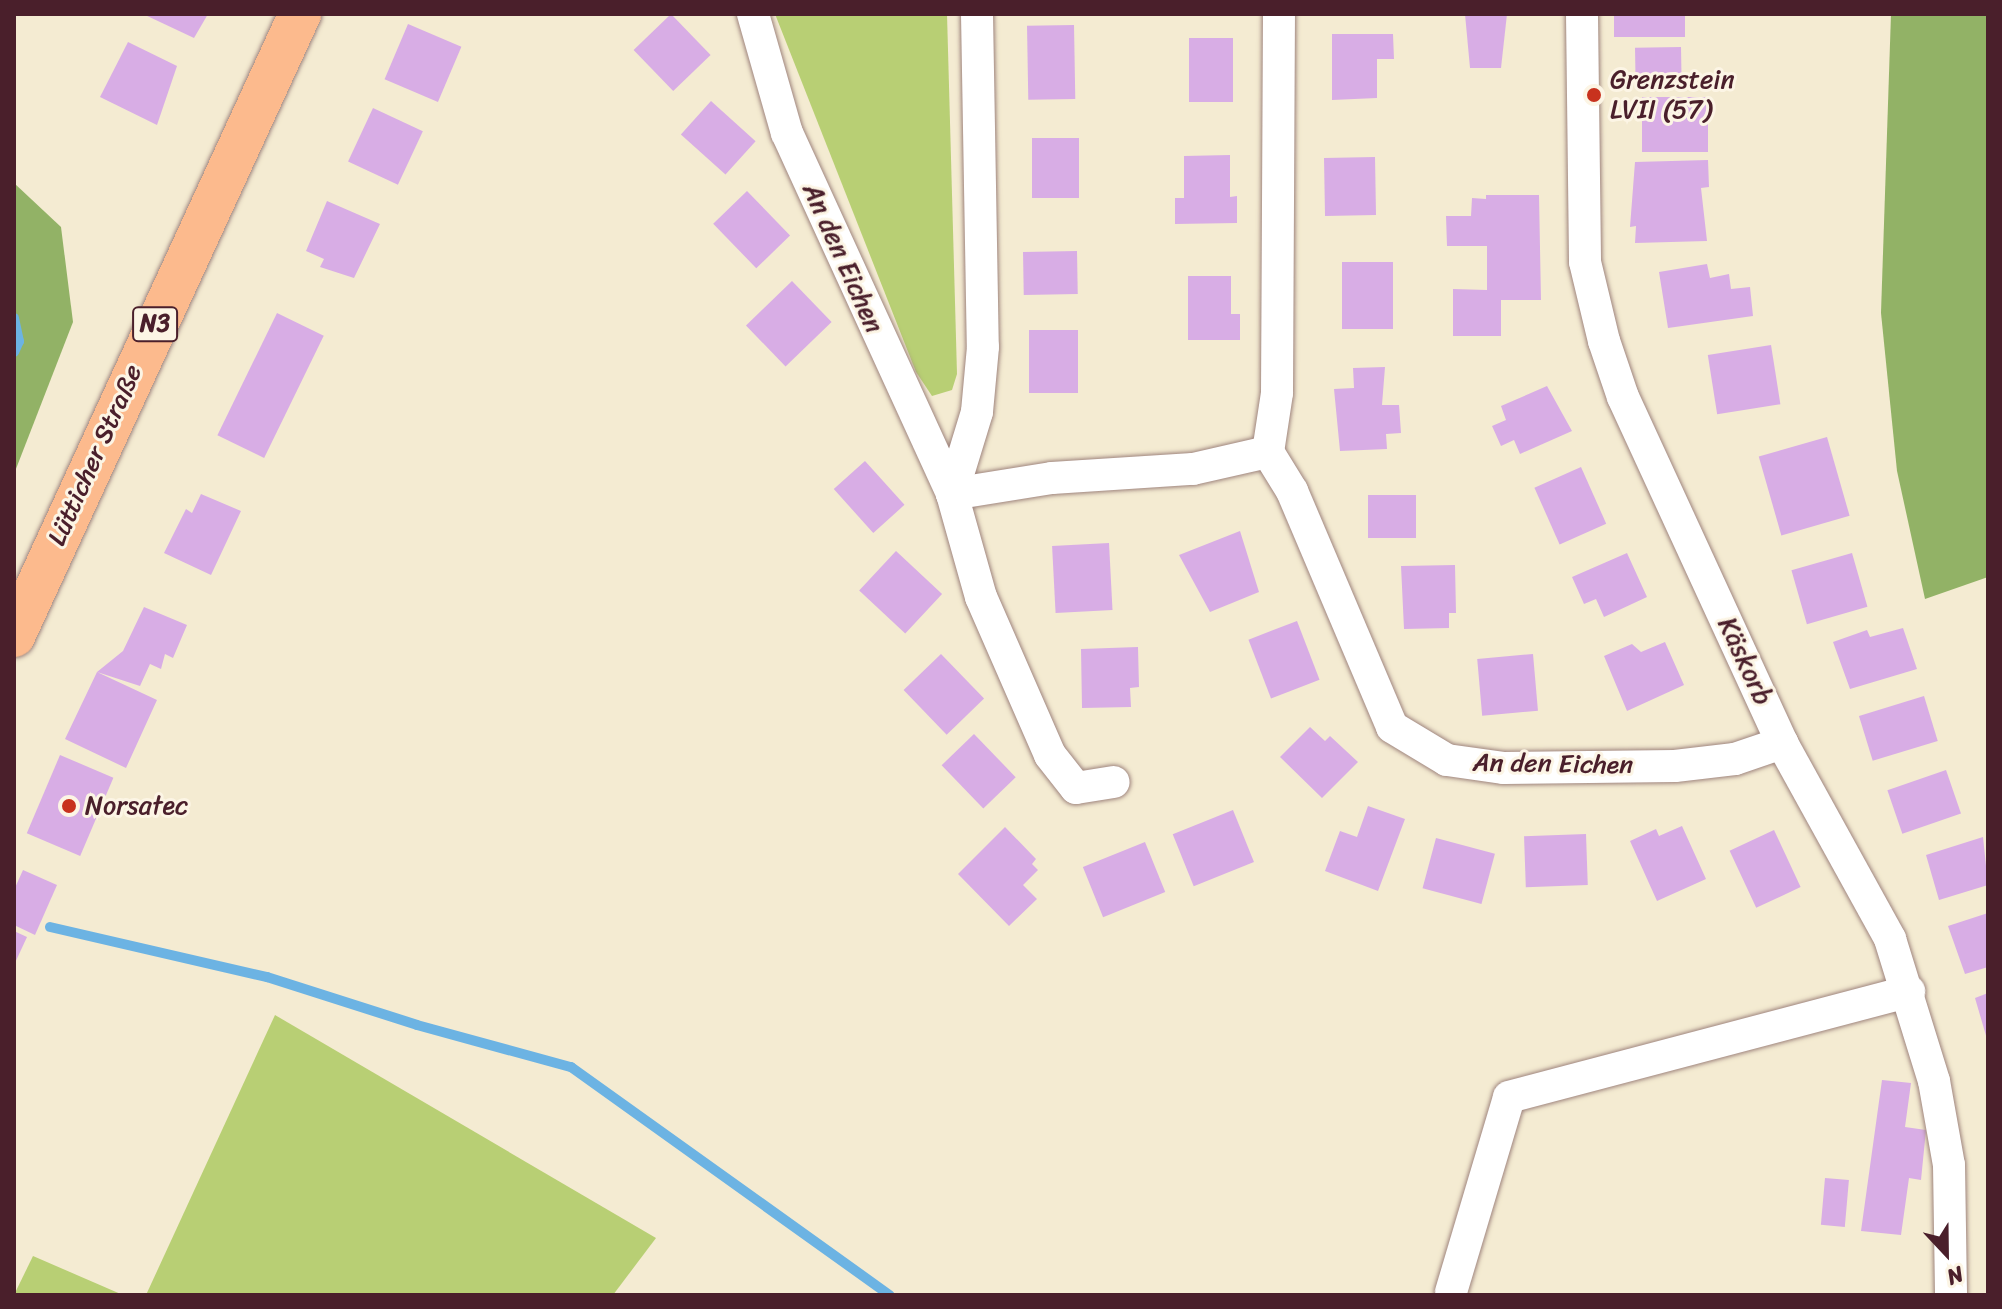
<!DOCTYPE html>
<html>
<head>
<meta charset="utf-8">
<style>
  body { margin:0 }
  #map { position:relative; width:2002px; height:1309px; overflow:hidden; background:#f4ebd2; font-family:Sriracha,sans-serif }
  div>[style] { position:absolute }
  .green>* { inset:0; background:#b8cf74 }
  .forest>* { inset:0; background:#92b266 }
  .stream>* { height:10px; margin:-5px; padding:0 5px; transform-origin:5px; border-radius:5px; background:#6cb3e3 }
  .building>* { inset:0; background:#d8ade5; transform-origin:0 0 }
  .roads { filter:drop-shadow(0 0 2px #9f857e) drop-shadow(0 0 2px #9f857e) }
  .minor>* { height:32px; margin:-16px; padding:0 16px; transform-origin:16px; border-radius:16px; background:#fff }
  .major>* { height:42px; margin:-21px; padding:0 21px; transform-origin:21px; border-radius:21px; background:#fcba8d }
  .dots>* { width:22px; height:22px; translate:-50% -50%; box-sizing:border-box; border:4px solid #fcf5e5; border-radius:50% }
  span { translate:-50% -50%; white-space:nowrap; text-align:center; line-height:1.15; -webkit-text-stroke:6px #fcf5e5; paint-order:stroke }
  .shield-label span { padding:2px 6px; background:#fcf5e5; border:2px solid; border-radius:6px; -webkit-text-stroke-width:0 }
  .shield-label { font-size:24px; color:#4a1f2b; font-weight:700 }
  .poi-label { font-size:26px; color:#4a1f2b }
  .left { translate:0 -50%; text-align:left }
  .street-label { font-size:26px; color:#4a1f2b }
  .frame { position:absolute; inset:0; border:16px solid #4a1f2b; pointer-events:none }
  .north { position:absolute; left:1906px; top:1213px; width:80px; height:80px; -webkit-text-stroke:6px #fcf5e5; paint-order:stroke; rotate:158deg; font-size:22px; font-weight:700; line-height:32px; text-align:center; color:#4a1f2b }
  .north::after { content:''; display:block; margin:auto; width:28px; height:36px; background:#4a1f2b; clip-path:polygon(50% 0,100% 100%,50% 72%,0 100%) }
</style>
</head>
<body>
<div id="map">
  <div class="green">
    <i style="clip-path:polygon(775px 14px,947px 14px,957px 374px,952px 390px,932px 396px,916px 372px)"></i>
    <i style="clip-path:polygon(275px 1015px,656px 1238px,613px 1295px,146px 1295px)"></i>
    <i style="clip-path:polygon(33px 1256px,123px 1295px,14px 1295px)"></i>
  </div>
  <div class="forest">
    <i style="clip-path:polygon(1891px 14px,1988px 14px,1988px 577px,1925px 599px,1897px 471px,1881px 313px)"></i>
    <i style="clip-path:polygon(14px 183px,61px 227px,73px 322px,14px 474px)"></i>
  </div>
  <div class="stream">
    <i style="left:14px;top:318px;width:24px;rotate:78deg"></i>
    <i style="left:19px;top:341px;width:12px;rotate:114deg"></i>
    <i style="left:50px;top:927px;width:223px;rotate:13deg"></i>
    <i style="left:267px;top:977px;width:157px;rotate:17.7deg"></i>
    <i style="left:417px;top:1025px;width:160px;rotate:15.3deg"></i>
    <i style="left:571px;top:1067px;width:392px;rotate:35.6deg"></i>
  </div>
  <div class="building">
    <i style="clip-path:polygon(143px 14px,208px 14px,194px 38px)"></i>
    <i style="left:671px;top:14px;width:57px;height:52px;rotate:46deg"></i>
    <i style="clip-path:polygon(1465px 14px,1507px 14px,1501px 68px,1470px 68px)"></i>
    <i style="left:1614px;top:14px;width:71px;height:23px"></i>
    <i style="left:408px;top:24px;width:58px;height:60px;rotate:23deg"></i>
    <i style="left:1074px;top:25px;width:74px;height:47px;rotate:89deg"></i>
    <i style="clip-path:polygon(1332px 34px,1393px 34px,1394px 59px,1377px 59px,1377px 98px,1332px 100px)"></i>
    <i style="left:1189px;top:38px;width:44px;height:64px"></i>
    <i style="clip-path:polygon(128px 42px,177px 66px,157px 125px,100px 97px)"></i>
    <i style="left:1681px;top:47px;width:40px;height:46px;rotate:89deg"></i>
    <i style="left:1642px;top:97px;width:66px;height:55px"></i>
    <i style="left:711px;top:101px;width:60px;height:45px;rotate:42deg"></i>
    <i style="left:373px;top:108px;width:55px;height:59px;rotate:25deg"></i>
    <i style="left:1079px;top:138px;width:60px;height:47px;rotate:90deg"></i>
    <i style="clip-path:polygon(1230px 155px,1230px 197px,1237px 196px,1237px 223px,1175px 224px,1175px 198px,1184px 198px,1184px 156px)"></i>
    <i style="left:1375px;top:157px;width:58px;height:51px;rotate:89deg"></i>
    <i style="clip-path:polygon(1708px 160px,1709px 187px,1701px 188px,1707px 241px,1635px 243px,1636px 226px,1630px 227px,1635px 162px)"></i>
    <i style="left:747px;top:191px;width:62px;height:47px;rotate:46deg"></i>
    <i style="clip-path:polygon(1486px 195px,1539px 195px,1541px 300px,1501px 300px,1501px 336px,1453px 336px,1453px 289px,1487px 290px,1487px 246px,1447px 246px,1446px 216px,1471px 216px,1472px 198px,1486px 199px)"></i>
    <i style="clip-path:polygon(327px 201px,380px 224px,354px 278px,320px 267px,324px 259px,306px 251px)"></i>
    <i style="left:1077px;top:251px;width:43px;height:54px;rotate:89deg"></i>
    <i style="left:1342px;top:262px;width:51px;height:67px"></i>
    <i style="clip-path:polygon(1707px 264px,1710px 278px,1729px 274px,1731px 289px,1750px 287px,1753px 316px,1668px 328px,1659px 272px)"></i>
    <i style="clip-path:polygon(1188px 276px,1231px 276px,1231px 314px,1240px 314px,1240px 340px,1188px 340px)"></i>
    <i style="left:792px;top:281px;width:57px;height:64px;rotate:46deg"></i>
    <i style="left:277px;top:313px;width:52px;height:136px;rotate:26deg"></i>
    <i style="left:1029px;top:330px;width:49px;height:63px"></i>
    <i style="left:1771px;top:345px;width:60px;height:64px;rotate:81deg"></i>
    <i style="clip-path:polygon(1385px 367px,1382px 405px,1399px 405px,1401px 433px,1386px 434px,1387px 449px,1340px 451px,1334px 389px,1354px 388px,1353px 368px)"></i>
    <i style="clip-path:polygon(1547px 386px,1572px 431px,1520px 454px,1514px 440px,1501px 446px,1492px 426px,1506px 420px,1501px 406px)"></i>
    <i style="left:1827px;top:437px;width:82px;height:71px;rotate:74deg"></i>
    <i style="left:865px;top:461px;width:59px;height:42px;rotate:48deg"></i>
    <i style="left:1581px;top:467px;width:62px;height:51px;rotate:66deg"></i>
    <i style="clip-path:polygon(201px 494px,241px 511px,211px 575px,164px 553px,186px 509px,192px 513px)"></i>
    <i style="left:1368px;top:495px;width:48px;height:43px"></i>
    <i style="clip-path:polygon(1240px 531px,1259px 592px,1210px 612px,1179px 555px)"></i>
    <i style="left:1109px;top:543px;width:67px;height:57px;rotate:87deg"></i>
    <i style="left:896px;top:551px;width:63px;height:54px;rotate:43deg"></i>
    <i style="clip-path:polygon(1627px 553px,1647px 597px,1604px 617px,1596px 599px,1584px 604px,1572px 577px)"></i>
    <i style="left:1852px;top:553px;width:56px;height:63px;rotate:74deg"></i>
    <i style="clip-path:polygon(1455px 565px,1456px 613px,1449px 613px,1449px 628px,1404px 629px,1401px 566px)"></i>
    <i style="clip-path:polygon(144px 607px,187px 625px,173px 658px,165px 654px,161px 669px,150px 664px,140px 686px,97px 672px,157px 700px,126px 768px,65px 739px,97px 672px,123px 651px)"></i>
    <i style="left:1297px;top:621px;width:63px;height:52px;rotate:69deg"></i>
    <i style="clip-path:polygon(1903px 628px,1917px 669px,1850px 689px,1833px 642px,1867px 630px,1870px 637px)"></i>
    <i style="clip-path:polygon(1665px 642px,1684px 685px,1627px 711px,1604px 656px,1632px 644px,1641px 652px)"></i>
    <i style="clip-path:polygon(1138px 647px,1139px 687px,1130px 688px,1131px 707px,1082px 708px,1081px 649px)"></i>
    <i style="left:941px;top:654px;width:62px;height:52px;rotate:46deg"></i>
    <i style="left:1533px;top:654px;width:57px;height:56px;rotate:85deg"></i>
    <i style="left:1924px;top:696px;width:47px;height:68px;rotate:73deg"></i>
    <i style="clip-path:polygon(1310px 727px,1325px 741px,1330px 736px,1358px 762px,1322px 798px,1280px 757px)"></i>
    <i style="left:974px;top:734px;width:60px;height:45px;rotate:46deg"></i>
    <i style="left:60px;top:755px;width:58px;height:85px;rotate:23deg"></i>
    <i style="left:1946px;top:770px;width:46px;height:62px;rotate:71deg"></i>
    <i style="clip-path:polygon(1368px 806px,1405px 819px,1378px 891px,1325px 871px,1340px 831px,1357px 837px)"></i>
    <i style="left:1233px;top:810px;width:56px;height:65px;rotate:68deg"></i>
    <i style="clip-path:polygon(1682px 826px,1706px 879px,1657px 901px,1630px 841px,1656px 829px,1659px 836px)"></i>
    <i style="clip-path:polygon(1005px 827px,1036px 859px,1032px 864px,1038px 870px,1023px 885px,1037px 899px,1009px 926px,958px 874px)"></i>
    <i style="left:1774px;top:830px;width:63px;height:49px;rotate:65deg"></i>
    <i style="left:1586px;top:834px;width:51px;height:62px;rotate:88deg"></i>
    <i style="clip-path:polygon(1983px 837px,1988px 885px,1939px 900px,1926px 855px)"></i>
    <i style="left:1436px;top:838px;width:61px;height:52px;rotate:15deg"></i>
    <i style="left:1145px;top:842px;width:54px;height:67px;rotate:68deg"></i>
    <i style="clip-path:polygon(23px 870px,57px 885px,35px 935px,14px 925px,14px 890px)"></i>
    <i style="clip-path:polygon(1988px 913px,1988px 967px,1965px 974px,1948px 926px)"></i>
    <i style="clip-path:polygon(14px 931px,27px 937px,14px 965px)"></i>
    <i style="clip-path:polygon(1988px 993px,1988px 1039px,1987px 1039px,1975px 998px)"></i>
    <i style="clip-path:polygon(1882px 1080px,1911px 1083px,1905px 1127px,1926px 1130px,1921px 1180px,1909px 1178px,1901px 1235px,1861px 1231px)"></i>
    <i style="left:1825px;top:1178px;width:24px;height:47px;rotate:5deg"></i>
  </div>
  <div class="roads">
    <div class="minor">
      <i style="left:753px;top:14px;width:124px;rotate:74.1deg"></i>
      <i style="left:787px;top:133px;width:397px;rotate:65.4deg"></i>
      <i style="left:952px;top:494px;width:101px;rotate:-9.1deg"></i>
      <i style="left:1052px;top:478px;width:141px;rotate:-3.7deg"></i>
      <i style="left:1193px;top:469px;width:77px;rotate:-12.8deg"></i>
      <i style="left:1268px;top:452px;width:46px;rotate:58.4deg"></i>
      <i style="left:1292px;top:491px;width:256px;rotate:67deg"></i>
      <i style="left:1392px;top:727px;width:64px;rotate:31deg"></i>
      <i style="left:1447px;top:760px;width:58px;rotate:8deg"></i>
      <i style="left:1504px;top:768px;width:171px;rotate:-0.7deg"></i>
      <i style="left:1675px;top:766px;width:60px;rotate:-6.7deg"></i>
      <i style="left:1735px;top:759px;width:50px;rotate:-18.8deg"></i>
      <i style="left:977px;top:14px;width:333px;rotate:89deg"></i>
      <i style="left:983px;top:347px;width:65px;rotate:95.3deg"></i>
      <i style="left:977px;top:412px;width:86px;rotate:107deg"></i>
      <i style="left:952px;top:494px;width:107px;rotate:74.3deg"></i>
      <i style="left:981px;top:597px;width:172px;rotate:66.4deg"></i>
      <i style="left:1050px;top:755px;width:42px;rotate:51.8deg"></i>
      <i style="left:1076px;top:788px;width:38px;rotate:-9deg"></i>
      <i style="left:1582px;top:14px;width:248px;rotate:89.3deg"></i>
      <i style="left:1585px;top:262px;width:81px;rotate:76.5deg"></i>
      <i style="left:1604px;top:341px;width:59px;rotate:71.3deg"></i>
      <i style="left:1623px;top:397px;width:381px;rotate:65.3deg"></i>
      <i style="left:1782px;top:743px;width:224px;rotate:61.1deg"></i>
      <i style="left:1890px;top:939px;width:149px;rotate:72.8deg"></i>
      <i style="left:1934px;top:1081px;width:85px;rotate:79.9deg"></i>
      <i style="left:1949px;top:1165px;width:130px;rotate:89.1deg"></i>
      <i style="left:1268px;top:452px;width:60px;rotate:-81.3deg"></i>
      <i style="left:1277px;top:393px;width:379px;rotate:-89.7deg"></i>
      <i style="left:1451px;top:1292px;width:203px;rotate:-73.4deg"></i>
      <i style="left:1509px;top:1097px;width:414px;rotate:-14.8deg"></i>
    </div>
    <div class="major">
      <i style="left:14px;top:636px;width:685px;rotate:-65.31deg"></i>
    </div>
  </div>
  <div class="dots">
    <i style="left:1594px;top:95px;background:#c8321e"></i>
    <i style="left:69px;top:806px;background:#c8321e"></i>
  </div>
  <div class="shield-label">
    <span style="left:155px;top:324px">N3</span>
  </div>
  <div class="poi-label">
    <span class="left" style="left:1610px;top:95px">Grenzstein<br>LVII (57)</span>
    <span class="left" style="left:85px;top:806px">Norsatec</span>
  </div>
  <div class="street-label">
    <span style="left:843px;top:258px;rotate:66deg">An den Eichen</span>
    <span style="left:95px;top:455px;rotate:-66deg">Lütticher Straße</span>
    <span style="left:1745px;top:661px;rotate:65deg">Käskorb</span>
    <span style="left:1553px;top:764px;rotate:1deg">An den Eichen</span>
  </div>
  <div class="frame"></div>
  <div class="north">N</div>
</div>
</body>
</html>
